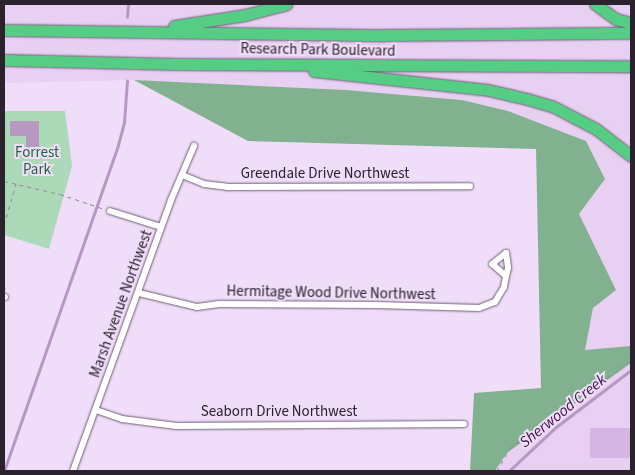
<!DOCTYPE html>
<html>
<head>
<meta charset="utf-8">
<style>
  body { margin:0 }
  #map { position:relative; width:635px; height:475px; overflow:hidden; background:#f0ddf9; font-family:"Source Sans 3",sans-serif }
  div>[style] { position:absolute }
  .built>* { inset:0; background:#e8d0f3 }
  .green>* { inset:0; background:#acdab9 }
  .forest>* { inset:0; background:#82b190 }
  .water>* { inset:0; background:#b698c3 }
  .stream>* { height:2.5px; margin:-1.25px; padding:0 1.25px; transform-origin:1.25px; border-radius:1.25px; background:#b698c3 }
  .building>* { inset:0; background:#d5b6e2; transform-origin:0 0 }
  .path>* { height:1px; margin-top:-0.5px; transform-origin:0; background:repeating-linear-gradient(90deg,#988a9e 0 4px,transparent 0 8px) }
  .roads { filter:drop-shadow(0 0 1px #6e5e76) drop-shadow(0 0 1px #6e5e76) }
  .street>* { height:6px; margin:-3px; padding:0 3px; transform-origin:3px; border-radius:3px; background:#fff }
  .highway>* { height:11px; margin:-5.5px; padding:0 5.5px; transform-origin:5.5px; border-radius:5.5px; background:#56cd84 }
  span { translate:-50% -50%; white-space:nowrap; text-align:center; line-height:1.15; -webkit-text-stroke:4px #f0ddf9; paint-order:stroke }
  .street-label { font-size:15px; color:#2a232d }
  .park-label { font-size:15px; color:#1e663c }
  .water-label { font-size:16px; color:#3e184c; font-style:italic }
  .frame { position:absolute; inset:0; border:5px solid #2a232d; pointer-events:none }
</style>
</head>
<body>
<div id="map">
  <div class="built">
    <i style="clip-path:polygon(4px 4px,631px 4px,631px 348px,629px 346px,584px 350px,593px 308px,616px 290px,579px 214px,605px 179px,586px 141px,508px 111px,462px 100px,346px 90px,134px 80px,4px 83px)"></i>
    <i style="clip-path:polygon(631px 363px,631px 471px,495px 471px,507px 453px)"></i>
  </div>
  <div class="green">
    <i style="clip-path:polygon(4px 111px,65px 111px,72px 166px,49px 249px,4px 235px)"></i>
  </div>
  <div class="forest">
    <i style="clip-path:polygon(134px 80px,346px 90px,462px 100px,508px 111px,586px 141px,605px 179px,579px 214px,616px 290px,593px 308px,585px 350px,630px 346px,631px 363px,507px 453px,495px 471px,470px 471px,474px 393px,541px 388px,536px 149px,248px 141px)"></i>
  </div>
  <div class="water">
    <i style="clip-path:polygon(10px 121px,39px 121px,39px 149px,26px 149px,26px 136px,10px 136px)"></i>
  </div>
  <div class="stream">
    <i style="left:127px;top:17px;width:13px;rotate:-86deg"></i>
    <i style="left:4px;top:471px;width:345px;rotate:-70.7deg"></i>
    <i style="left:118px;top:145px;width:24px;rotate:-75deg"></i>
    <i style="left:124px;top:122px;width:41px;rotate:-85.8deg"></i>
    <i style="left:509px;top:471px;width:64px;rotate:-43.1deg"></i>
    <i style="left:556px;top:427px;width:94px;rotate:-37.2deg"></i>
  </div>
  <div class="building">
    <i style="left:590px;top:428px;width:41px;height:30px"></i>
  </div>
  <div class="path">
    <i style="left:4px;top:181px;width:57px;rotate:13.1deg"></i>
    <i style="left:60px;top:194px;width:46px;rotate:18.8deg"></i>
    <i style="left:4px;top:225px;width:43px;rotate:-73.7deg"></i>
    <i style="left:4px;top:264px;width:25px;rotate:88deg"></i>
    <i style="left:497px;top:471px;width:26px;rotate:-61deg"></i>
    <i style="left:510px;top:448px;width:150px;rotate:-36deg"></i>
  </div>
  <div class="roads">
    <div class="street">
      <i style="left:182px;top:175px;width:24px;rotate:22deg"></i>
      <i style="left:204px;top:184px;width:23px;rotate:7deg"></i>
      <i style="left:227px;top:187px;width:243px;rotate:-0.2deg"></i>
      <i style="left:110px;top:211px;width:53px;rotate:17.4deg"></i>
      <i style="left:506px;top:253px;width:15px;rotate:82deg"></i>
      <i style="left:508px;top:268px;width:8px;rotate:104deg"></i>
      <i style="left:506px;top:276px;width:18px;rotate:-139deg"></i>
      <i style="left:492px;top:264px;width:18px;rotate:-38deg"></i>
      <i style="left:139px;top:293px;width:60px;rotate:13.6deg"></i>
      <i style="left:197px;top:307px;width:22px;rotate:-8deg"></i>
      <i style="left:219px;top:304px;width:158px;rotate:0.4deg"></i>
      <i style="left:377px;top:305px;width:102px;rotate:1.7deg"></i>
      <i style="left:479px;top:308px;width:17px;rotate:-21deg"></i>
      <i style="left:495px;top:302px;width:17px;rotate:-59deg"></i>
      <i style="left:504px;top:287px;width:11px;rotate:-80deg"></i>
      <i style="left:4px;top:297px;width:1px"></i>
      <i style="left:96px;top:410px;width:28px;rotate:19deg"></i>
      <i style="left:122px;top:419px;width:55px;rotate:7.3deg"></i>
      <i style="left:177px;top:426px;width:287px;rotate:-0.4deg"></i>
      <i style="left:73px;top:471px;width:288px;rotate:-70.1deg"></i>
      <i style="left:171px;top:200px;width:59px;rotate:-66.9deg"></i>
    </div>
    <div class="highway">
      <i style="left:595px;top:4px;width:26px;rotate:36deg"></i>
      <i style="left:616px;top:19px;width:16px;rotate:15deg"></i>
      <i style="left:174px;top:26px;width:72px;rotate:-8.8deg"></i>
      <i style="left:245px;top:15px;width:43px;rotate:-14.7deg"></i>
      <i style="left:4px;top:30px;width:379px;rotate:0.8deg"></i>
      <i style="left:383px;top:35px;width:248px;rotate:-0.5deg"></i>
      <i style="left:4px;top:60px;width:174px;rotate:1.3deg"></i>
      <i style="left:178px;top:64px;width:453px;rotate:0.3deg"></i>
      <i style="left:314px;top:71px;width:175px;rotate:6.2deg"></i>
      <i style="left:488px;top:90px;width:40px;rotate:13deg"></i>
      <i style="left:527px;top:99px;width:26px;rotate:16deg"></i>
      <i style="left:552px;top:106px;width:50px;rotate:27.6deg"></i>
      <i style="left:596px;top:129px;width:44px;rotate:37.6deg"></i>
    </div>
  </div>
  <div class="street-label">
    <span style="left:318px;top:50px;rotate:1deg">Research Park Boulevard</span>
    <span style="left:325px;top:174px">Greendale Drive Northwest</span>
    <span style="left:331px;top:293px;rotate:1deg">Hermitage Wood Drive Northwest</span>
    <span style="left:121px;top:304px;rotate:-70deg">Marsh Avenue Northwest</span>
    <span style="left:279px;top:412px">Seaborn Drive Northwest</span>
  </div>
  <div class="park-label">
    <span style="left:37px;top:161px">Forrest<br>Park</span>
  </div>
  <div class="water-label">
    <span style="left:563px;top:411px;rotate:-39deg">Sherwood Creek</span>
  </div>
  <div class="frame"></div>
</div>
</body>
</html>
